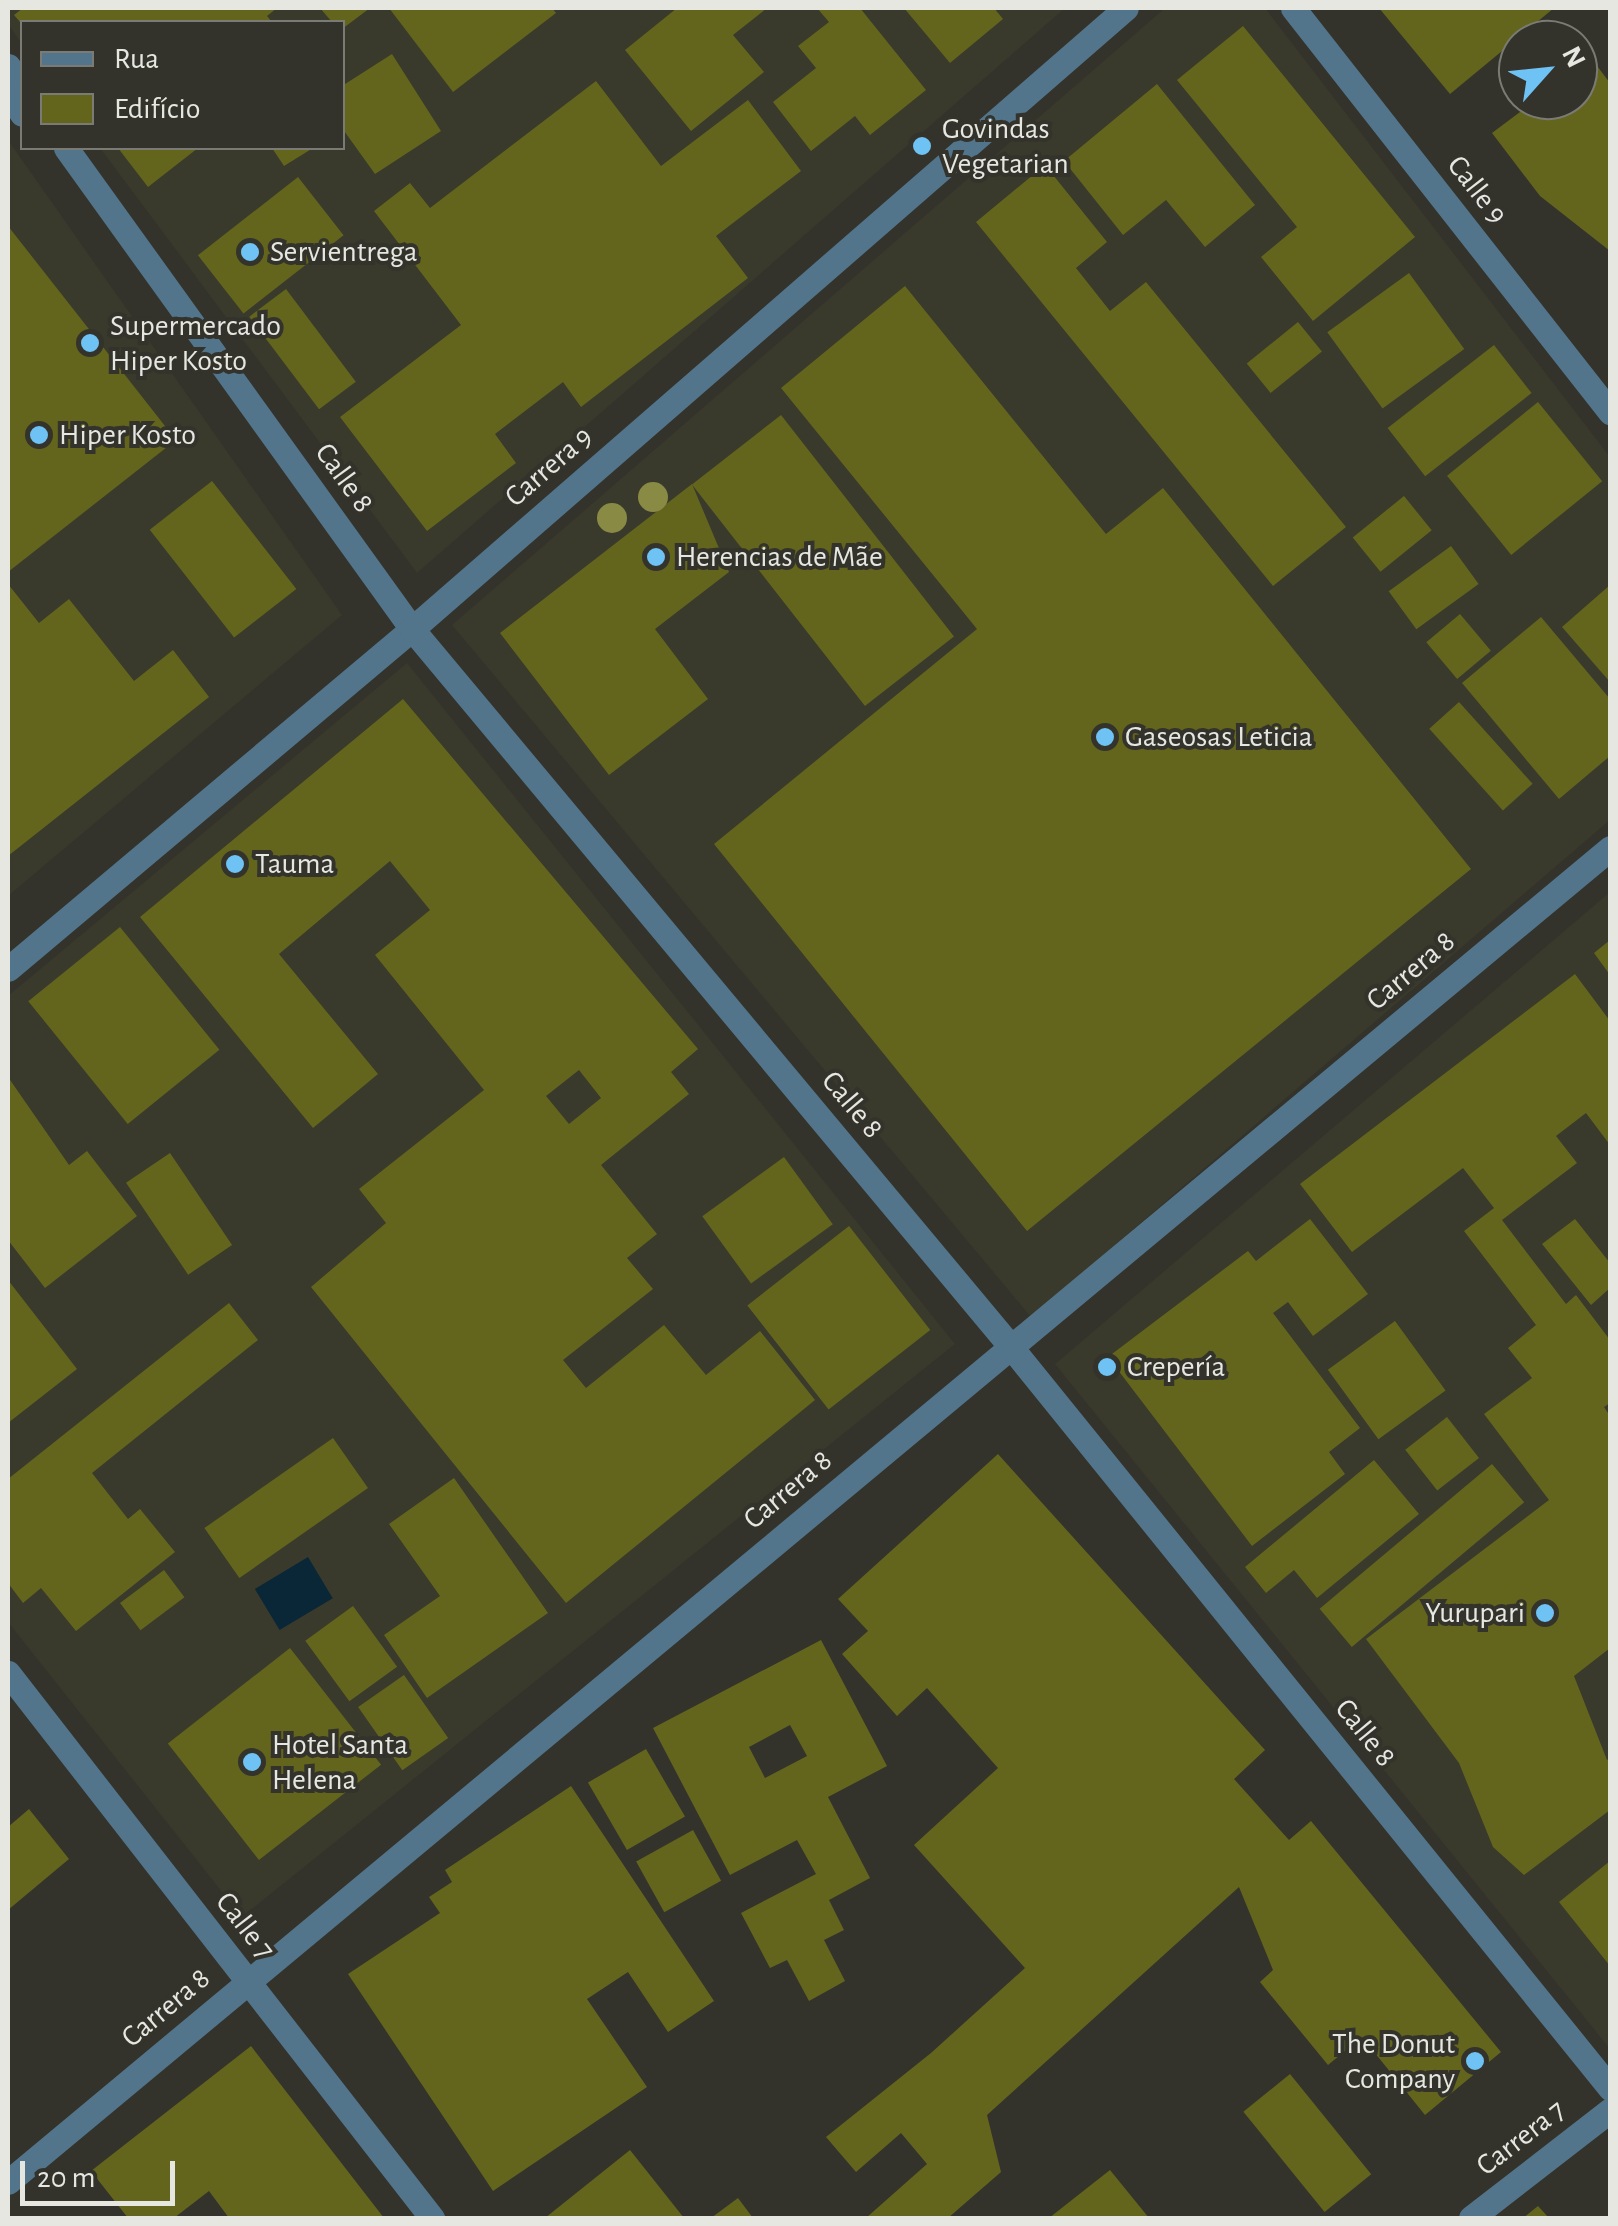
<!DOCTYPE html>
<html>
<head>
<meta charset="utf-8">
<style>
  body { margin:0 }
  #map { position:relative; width:1618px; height:2226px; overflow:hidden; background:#33332c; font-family:"Alegreya Sans",sans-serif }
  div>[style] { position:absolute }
  .built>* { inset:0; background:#393a2c }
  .water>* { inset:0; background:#092737; transform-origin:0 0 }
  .building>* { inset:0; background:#63651d; transform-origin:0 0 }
  .minor>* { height:25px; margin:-12.5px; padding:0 12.5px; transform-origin:12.5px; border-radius:12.5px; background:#53758b }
  .trees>* { width:30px; height:30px; margin:-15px; border-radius:50%; background:#898b44 }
  .dots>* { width:28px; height:28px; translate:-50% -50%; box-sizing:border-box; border:5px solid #33332c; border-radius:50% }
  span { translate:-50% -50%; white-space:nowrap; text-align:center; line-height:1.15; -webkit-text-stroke:8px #33332c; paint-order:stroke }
  .poi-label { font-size:30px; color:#e7e7e2 }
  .left { translate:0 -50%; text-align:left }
  .right { translate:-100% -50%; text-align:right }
  .street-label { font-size:30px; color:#e7e7e2 }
  .frame { position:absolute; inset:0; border:10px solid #e7e7e2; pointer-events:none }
  .legend { position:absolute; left:20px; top:20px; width:325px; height:130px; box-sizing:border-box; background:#33332c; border:2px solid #7b7b75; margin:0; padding:12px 18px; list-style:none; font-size:30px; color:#e7e7e2 }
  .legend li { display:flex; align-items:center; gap:20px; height:50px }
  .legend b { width:50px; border:2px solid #7b7b75 }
  .north { position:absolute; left:1498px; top:20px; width:100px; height:100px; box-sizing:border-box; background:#33332c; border:2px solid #7b7b75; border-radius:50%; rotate:63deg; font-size:28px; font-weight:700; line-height:40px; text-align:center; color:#e7e7e2 }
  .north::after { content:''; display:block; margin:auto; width:35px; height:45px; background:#6fc2f4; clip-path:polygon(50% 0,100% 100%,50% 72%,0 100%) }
  .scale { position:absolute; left:20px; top:2161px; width:155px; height:45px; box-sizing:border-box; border:5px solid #e7e7e2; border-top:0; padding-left:12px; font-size:30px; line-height:35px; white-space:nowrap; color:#e7e7e2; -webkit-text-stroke:8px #33332c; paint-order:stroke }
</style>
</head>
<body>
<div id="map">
  <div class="built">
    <i style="clip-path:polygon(8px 8px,1065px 8px,417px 573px,100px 148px,342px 148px,342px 22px,22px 22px,22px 44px,8px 24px)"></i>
    <i style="clip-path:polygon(1165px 8px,1265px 8px,1610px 457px,1610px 820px,1031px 1317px,452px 625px)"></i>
    <i style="clip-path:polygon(8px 140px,342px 615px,8px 896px)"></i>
    <i style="clip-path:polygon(407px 663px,955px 1344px,242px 1917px,8px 1622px,8px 996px)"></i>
    <i style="clip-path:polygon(1610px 892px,1610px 2049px,1055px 1364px)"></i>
  </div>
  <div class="water">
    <i style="left:308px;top:1557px;width:48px;height:62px;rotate:59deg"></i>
  </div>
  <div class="building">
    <i style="clip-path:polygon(23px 8px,277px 8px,267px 16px,272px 22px,20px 22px,14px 15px)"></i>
    <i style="clip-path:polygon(320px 8px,370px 8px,342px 29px,342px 22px,332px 22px)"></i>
    <i style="clip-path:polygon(389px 8px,552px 8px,556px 13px,453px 92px)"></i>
    <i style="clip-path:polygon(677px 8px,767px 8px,733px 35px,764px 72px,691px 131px,625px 50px)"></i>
    <i style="clip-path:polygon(817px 8px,860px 8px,926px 90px,870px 135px,855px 116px,811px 151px,773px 102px,816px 68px,798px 46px,829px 22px)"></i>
    <i style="clip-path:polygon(904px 8px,994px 8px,1003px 19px,950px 63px)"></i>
    <i style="clip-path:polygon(1379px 8px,1554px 8px,1450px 94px)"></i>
    <i style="clip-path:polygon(1243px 26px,1415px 237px,1313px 321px,1261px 257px,1297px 227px,1177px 80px)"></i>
    <i style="clip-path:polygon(392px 54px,441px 131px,375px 174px,342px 128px,342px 86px)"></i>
    <i style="clip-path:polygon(1591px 58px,1610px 83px,1610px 251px,1540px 196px,1492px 133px,1536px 100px,1578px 100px,1578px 68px)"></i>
    <i style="clip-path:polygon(596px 81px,661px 166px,748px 100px,801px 171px,716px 236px,748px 278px,581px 407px,563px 382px,495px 434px,516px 463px,427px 531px,340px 417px,461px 325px,374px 211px,410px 183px,430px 208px)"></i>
    <i style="clip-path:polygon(1157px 84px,1255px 205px,1205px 247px,1166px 200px,1123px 235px,1064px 161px)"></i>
    <i style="clip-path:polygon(118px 148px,198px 148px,148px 187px)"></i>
    <i style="clip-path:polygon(272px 148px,313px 148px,284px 166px)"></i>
    <i style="clip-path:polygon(1045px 165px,1107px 242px,1076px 268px,1110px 311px,1146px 282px,1346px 527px,1273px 586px,976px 222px)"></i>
    <i style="left:298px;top:177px;width:74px;height:127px;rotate:52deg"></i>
    <i style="clip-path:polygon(8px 226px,176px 440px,8px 572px)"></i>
    <i style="left:1409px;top:273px;width:94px;height:101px;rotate:54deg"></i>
    <i style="clip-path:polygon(905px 286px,1106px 534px,1163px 488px,1471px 869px,1027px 1231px,714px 844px,977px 629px,781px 388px)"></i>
    <i style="left:286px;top:289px;width:116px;height:46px;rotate:53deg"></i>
    <i style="left:1298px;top:322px;width:38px;height:66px;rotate:51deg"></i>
    <i style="left:1494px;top:345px;width:61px;height:135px;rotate:52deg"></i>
    <i style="left:1538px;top:402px;width:102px;height:117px;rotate:51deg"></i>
    <i style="left:781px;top:415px;width:281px;height:113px;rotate:52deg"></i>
    <i style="left:212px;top:481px;width:137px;height:79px;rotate:52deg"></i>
    <i style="clip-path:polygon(692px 484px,729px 572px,655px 629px,708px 699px,609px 775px,500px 633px)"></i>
    <i style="left:1404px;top:496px;width:44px;height:66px;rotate:51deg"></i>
    <i style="left:1451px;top:546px;width:47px;height:77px;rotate:54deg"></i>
    <i style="clip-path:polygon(8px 584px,39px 623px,69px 599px,134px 681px,173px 650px,209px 697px,8px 856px)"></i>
    <i style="clip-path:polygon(1610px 585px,1610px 682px,1562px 627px)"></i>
    <i style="left:1460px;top:614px;width:48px;height:44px;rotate:50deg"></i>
    <i style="clip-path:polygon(1541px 617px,1610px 699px,1610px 756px,1559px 799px,1462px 683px)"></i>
    <i style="clip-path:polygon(evenodd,403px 699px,698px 1049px,671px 1072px,689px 1094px,601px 1165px,657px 1234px,627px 1258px,653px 1289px,563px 1360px,586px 1388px,664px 1325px,706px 1375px,760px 1331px,815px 1400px,566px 1603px,311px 1287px,386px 1223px,359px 1189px,484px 1090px,375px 955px,430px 910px,390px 861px,279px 954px,378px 1074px,313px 1128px,140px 917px,403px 699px,579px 1070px,601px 1098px,569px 1124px,546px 1096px,579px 1070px)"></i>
    <i style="left:1459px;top:702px;width:110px;height:40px;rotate:48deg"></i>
    <i style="left:120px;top:927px;width:158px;height:118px;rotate:51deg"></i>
    <i style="clip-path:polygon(1610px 940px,1610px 975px,1594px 953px)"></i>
    <i style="clip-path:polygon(1575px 974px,1610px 1021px,1610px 1145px,1586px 1113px,1556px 1136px,1577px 1163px,1502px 1220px,1566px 1304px,1576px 1295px,1610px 1340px,1610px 1403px,1604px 1407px,1610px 1416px,1610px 1648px,1574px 1676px,1607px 1760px,1610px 1758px,1610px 1810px,1524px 1875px,1493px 1847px,1459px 1763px,1366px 1639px,1549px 1500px,1484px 1414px,1532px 1378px,1508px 1348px,1536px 1325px,1464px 1231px,1494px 1208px,1463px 1168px,1352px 1252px,1300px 1184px)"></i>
    <i style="clip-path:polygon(8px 1077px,69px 1165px,87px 1151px,137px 1216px,45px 1288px,8px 1240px)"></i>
    <i style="left:170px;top:1153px;width:111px;height:53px;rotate:56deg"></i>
    <i style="left:784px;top:1157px;width:83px;height:101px;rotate:54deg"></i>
    <i style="clip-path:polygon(1310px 1219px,1368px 1294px,1313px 1336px,1288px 1302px,1273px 1313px,1360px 1428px,1329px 1452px,1345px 1474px,1252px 1546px,1108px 1357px,1248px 1251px,1256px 1261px)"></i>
    <i style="clip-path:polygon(1575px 1219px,1610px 1263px,1610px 1288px,1591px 1305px,1542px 1244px)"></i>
    <i style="left:849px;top:1226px;width:132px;height:129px;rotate:52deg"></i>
    <i style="clip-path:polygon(8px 1280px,77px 1369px,8px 1423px)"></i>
    <i style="clip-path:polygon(229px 1303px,258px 1340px,92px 1473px,128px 1519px,140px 1509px,175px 1552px,76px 1631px,41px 1588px,23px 1603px,8px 1583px,8px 1479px)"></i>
    <i style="left:1395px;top:1321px;width:86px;height:83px;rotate:54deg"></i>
    <i style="left:1447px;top:1417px;width:52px;height:53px;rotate:52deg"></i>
    <i style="left:333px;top:1438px;width:61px;height:157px;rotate:55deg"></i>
    <i style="clip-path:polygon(998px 1454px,1265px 1750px,1234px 1779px,1289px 1840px,1311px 1821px,1501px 2052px,1425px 2115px,1362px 2037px,1328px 2065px,1260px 1982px,1273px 1970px,1239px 1887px,987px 2115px,1001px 2172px,948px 2218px,866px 2218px,927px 2164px,901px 2133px,856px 2172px,826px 2137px,931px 2053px,1025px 1968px,914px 1845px,998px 1768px,927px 1688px,897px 1716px,842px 1654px,868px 1631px,838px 1599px)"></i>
    <i style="clip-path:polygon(1374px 1460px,1419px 1514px,1317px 1598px,1294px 1570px,1266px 1593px,1245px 1567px)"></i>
    <i style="left:1492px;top:1464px;width:50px;height:225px;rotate:50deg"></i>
    <i style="clip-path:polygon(454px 1478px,548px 1613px,427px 1698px,384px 1635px,440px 1596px,389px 1524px)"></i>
    <i style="left:164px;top:1570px;width:34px;height:55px;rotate:53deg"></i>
    <i style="left:353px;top:1606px;width:75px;height:59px;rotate:54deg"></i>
    <i style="clip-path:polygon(evenodd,821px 1640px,887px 1766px,828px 1797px,870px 1878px,829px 1900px,844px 1930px,824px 1940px,845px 1981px,809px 2001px,787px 1960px,770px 1968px,741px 1913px,816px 1874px,797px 1840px,730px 1875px,653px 1728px,821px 1640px,790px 1725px,807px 1756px,765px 1778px,749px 1747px,790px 1725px)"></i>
    <i style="left:290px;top:1648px;width:148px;height:155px;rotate:52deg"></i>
    <i style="left:404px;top:1675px;width:77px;height:56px;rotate:55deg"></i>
    <i style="left:646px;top:1749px;width:78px;height:67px;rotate:60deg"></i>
    <i style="clip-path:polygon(571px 1786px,714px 2001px,668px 2032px,628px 1972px,587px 1999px,647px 2087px,493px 2191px,348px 1974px,440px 1913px,429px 1897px,452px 1882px,445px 1870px)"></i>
    <i style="clip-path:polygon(29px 1809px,69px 1859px,8px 1910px,8px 1827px)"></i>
    <i style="left:693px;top:1830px;width:58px;height:65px;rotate:61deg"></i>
    <i style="clip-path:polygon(1610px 1861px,1610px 1966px,1559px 1902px)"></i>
    <i style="clip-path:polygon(251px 2046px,322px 2138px,384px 2218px,229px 2218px,209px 2191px,174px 2218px,128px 2218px,91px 2171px)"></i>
    <i style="left:1290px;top:2074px;width:129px;height:60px;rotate:51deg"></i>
    <i style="clip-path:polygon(630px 2150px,684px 2218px,545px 2218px)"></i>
    <i style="clip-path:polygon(1110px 2170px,1149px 2218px,1049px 2218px)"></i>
    <i style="clip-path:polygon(738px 2198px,753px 2218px,711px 2218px)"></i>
    <i style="clip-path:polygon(1538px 2206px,1549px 2218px,1523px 2218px)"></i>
  </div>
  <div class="minor">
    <i style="left:1293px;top:8px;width:514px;rotate:51.88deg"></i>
    <i style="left:8px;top:66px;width:25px;rotate:56deg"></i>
    <i style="left:8px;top:93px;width:25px;rotate:56deg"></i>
    <i style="left:66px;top:148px;width:593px;rotate:54.27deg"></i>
    <i style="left:412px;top:629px;width:935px;rotate:50.16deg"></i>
    <i style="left:1011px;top:1347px;width:953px;rotate:51.05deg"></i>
    <i style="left:8px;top:969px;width:528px;rotate:-40.08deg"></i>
    <i style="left:412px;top:629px;width:946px;rotate:-41.02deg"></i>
    <i style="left:8px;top:1673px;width:691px;rotate:52.12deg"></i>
    <i style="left:8px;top:2182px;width:2085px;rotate:-39.78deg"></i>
    <i style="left:1471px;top:2218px;width:176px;rotate:-37.8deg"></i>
  </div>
  <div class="trees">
    <i style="left:653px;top:497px"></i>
    <i style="left:612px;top:518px"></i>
  </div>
  <div class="dots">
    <i style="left:922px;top:146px;background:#6fc2f4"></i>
    <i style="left:250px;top:252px;background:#6fc2f4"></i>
    <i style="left:90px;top:343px;background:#6fc2f4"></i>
    <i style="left:39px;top:435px;background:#6fc2f4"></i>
    <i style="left:656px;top:557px;background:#6fc2f4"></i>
    <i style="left:1105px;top:737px;background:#6fc2f4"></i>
    <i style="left:235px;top:864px;background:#6fc2f4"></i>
    <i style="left:1107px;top:1367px;background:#6fc2f4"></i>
    <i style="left:1545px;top:1613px;background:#6fc2f4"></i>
    <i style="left:252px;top:1762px;background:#6fc2f4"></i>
    <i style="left:1475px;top:2061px;background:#6fc2f4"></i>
  </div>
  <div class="poi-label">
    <span class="left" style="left:942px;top:146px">Govindas<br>Vegetarian</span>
    <span class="left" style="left:270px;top:252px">Servientrega</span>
    <span class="left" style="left:110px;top:343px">Supermercado<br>Hiper Kosto</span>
    <span class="left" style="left:59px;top:435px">Hiper Kosto</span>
    <span class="left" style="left:676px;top:557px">Herencias de Mãe</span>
    <span class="left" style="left:1125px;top:737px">Gaseosas Leticia</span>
    <span class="left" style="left:255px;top:864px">Tauma</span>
    <span class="left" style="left:1127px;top:1367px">Crepería</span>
    <span class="right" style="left:1525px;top:1613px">Yurupari</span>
    <span class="left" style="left:272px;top:1762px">Hotel Santa<br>Helena</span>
    <span class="right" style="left:1455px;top:2061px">The Donut<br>Company</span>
  </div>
  <div class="street-label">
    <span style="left:1477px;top:190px;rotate:52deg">Calle 9</span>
    <span style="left:549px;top:467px;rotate:-41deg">Carrera 9</span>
    <span style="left:344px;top:478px;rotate:54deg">Calle 8</span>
    <span style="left:1411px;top:971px;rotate:-40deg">Carrera 8</span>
    <span style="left:852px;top:1105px;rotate:50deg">Calle 8</span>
    <span style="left:788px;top:1490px;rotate:-40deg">Carrera 8</span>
    <span style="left:1365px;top:1733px;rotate:51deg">Calle 8</span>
    <span style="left:245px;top:1926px;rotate:52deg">Calle 7</span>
    <span style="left:166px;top:2008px;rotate:-40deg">Carrera 8</span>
    <span style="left:1521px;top:2138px;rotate:-38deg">Carrera 7</span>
  </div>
  <div class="frame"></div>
  <ul class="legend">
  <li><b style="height:12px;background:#53758b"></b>Rua</li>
  <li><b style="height:28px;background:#63651d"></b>Edifício</li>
  </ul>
  <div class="north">N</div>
  <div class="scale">20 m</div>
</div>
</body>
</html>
